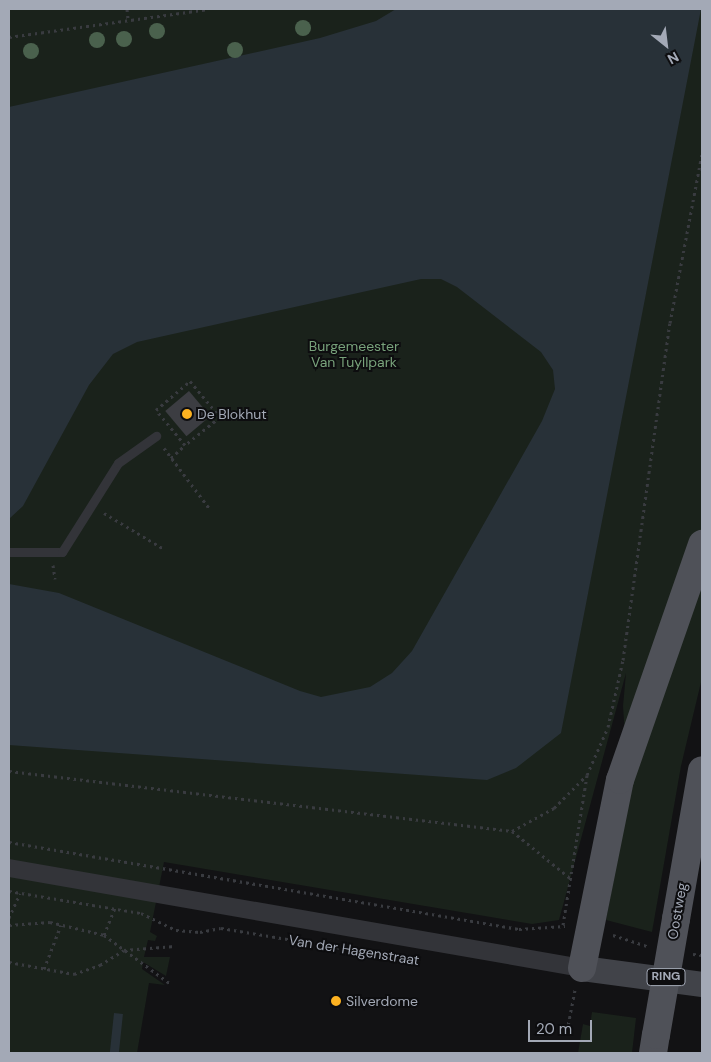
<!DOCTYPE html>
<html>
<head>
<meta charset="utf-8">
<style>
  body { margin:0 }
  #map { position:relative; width:711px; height:1062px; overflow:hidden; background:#121214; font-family:"DM Sans",sans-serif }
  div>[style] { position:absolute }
  .green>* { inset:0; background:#1a221b }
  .water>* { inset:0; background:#283138; transform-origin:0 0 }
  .building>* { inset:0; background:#3c3d42; transform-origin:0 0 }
  .path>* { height:3px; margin-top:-1.5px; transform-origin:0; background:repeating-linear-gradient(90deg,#393b40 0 2.5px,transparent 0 6.5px) }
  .lane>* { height:9px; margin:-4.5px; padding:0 4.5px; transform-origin:4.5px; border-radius:4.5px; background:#333439 }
  .street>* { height:18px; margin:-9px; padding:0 9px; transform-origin:9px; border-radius:9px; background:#333439 }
  .secondary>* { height:25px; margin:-12.5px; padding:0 12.5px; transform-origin:12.5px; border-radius:12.5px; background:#414349 }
  .primary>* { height:28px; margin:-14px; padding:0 14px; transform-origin:14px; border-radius:14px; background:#4f5158 }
  .primary-bridge>* { height:28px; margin:-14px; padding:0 14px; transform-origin:14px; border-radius:14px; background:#4f5158 }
  .trees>* { width:16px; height:16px; margin:-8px; border-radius:50%; background:#4a614d }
  .dots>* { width:14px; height:14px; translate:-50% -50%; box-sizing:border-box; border:2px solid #0d0d0f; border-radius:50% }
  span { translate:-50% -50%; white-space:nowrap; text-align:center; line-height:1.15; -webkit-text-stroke:4px #0d0d0f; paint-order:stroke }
  .shield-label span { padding:1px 4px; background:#0d0d0f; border:1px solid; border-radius:4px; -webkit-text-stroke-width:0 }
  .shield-label { font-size:12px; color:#a3a9b6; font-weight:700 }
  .park-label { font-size:14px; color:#78a27b }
  .poi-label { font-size:14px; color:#a3a9b6 }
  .left { translate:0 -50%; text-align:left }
  .street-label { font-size:14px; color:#a3a9b6 }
  .frame { position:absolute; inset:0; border:10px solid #a3a9b6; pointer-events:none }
  .north { position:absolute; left:641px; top:20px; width:50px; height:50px; -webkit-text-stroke:4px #0d0d0f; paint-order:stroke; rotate:151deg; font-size:14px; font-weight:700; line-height:20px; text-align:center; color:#a3a9b6 }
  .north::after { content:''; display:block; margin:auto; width:18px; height:22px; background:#a3a9b6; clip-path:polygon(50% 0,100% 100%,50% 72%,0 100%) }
  .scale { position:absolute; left:528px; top:1020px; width:64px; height:22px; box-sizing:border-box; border:2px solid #a3a9b6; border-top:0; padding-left:6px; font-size:15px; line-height:18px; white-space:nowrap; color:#a3a9b6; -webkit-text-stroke:4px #0d0d0f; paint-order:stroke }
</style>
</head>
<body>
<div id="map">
  <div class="green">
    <i style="clip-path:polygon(9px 9px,702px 9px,702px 678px,681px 766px,652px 932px,606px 920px,629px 796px,623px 706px,626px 673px,559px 920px,532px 924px,164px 862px,150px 932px,157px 936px,155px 941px,148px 940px,144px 957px,170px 957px,166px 976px,143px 962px,142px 969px,165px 985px,149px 983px,137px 1053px,9px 1053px)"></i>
    <i style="clip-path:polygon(592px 1012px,636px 1018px,632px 1053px,578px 1053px,583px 1024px,590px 1026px)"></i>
  </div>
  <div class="water">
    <i style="clip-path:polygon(396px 9px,701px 9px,561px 733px,516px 768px,487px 780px,9px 745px,9px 584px,59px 593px,300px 691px,321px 697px,370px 687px,392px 673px,412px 651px,542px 421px,555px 389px,553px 370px,541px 352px,457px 287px,441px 279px,421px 279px,137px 342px,113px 354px,89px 385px,23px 506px,9px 519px,9px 107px,320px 38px,376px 21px)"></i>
    <i style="left:114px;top:1013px;width:9px;height:41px;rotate:6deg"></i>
  </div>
  <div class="building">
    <i style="left:189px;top:391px;width:33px;height:31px;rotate:50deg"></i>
  </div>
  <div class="path">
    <i style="left:127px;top:9px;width:10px;rotate:84deg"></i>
    <i style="left:9px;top:37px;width:200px;rotate:-8deg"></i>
    <i style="left:190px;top:381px;width:47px;rotate:50.2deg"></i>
    <i style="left:220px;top:417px;width:45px;rotate:141.3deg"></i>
    <i style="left:185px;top:445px;width:45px;rotate:-129.6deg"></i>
    <i style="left:156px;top:410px;width:45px;rotate:-40.5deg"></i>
    <i style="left:164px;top:448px;width:75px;rotate:53.1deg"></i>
    <i style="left:171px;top:458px;width:19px;rotate:-43deg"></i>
    <i style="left:104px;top:513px;width:70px;rotate:31deg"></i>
    <i style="left:53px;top:565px;width:14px;rotate:82deg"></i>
    <i style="left:9px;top:771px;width:507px;rotate:6.8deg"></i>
    <i style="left:512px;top:831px;width:48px;rotate:-28.7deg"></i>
    <i style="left:554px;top:808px;width:45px;rotate:-45deg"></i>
    <i style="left:512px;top:831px;width:76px;rotate:39.1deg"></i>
    <i style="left:9px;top:842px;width:517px;rotate:9.68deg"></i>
    <i style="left:519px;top:929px;width:46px;rotate:-3.7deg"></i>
    <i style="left:9px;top:891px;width:134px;rotate:9.5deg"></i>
    <i style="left:141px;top:913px;width:39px;rotate:26deg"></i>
    <i style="left:176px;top:930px;width:24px;rotate:5deg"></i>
    <i style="left:200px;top:932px;width:21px;rotate:-11deg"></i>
    <i style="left:221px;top:928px;width:165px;rotate:9.4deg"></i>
    <i style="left:9px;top:918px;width:27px;rotate:-66deg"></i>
    <i style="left:9px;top:925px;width:41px;rotate:-4.2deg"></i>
    <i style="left:50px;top:922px;width:56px;rotate:13.5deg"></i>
    <i style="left:104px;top:935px;width:84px;rotate:36.3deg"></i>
    <i style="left:563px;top:925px;width:152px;rotate:-80.9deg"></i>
    <i style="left:587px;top:775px;width:52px;rotate:-66.4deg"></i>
    <i style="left:608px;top:727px;width:69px;rotate:-77.4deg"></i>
    <i style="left:623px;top:660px;width:340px;rotate:-82.1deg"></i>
    <i style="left:670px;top:323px;width:172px;rotate:-79.3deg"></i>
    <i style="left:104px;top:935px;width:29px;rotate:-68deg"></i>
    <i style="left:613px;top:935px;width:36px;rotate:18deg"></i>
    <i style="left:693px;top:954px;width:9px;rotate:6deg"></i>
    <i style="left:9px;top:962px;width:66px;rotate:10.5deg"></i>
    <i style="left:74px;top:974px;width:28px;rotate:-19deg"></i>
    <i style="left:100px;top:965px;width:28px;rotate:-32deg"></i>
    <i style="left:124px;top:950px;width:51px;rotate:-4.5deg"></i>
    <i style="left:44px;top:969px;width:47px;rotate:-68.9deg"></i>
    <i style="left:567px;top:1031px;width:42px;rotate:-79deg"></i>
  </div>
  <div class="lane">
    <i style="left:9px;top:552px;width:53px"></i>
    <i style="left:62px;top:552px;width:105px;rotate:-57.8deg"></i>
    <i style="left:118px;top:463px;width:47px;rotate:-35.4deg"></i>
  </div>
  <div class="street">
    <i style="left:9px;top:868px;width:582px;rotate:9.9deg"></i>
  </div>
  <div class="secondary">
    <i style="left:582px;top:968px;width:121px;rotate:7.6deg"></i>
  </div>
  <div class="primary">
    <i style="left:676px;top:919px;width:151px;rotate:-80.1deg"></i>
    <i style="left:582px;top:968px;width:192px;rotate:-78.6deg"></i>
    <i style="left:620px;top:780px;width:250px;rotate:-70.8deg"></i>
    <i style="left:653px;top:1053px;width:18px;rotate:-81deg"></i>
  </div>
  <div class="primary-bridge">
    <i style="left:656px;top:1035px;width:118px;rotate:-80.2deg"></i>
  </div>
  <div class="trees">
    <i style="left:303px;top:28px"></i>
    <i style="left:157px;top:31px"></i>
    <i style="left:124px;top:39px"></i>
    <i style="left:97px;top:40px"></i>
    <i style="left:235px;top:50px"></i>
    <i style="left:31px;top:51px"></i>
  </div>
  <div class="dots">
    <i style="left:187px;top:414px;background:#fdb221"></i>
    <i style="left:336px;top:1001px;background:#fdb221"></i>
  </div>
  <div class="shield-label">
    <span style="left:666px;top:977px">RING</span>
  </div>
  <div class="park-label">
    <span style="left:354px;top:354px">Burgemeester<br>Van Tuyllpark</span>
  </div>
  <div class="poi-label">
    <span class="left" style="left:197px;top:414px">De Blokhut</span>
    <span class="left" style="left:346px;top:1001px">Silverdome</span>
  </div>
  <div class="street-label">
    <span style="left:677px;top:911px;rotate:-80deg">Oostweg</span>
    <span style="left:354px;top:950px;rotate:9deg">Van der Hagenstraat</span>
  </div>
  <div class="frame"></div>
  <div class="north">N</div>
  <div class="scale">20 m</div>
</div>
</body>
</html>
